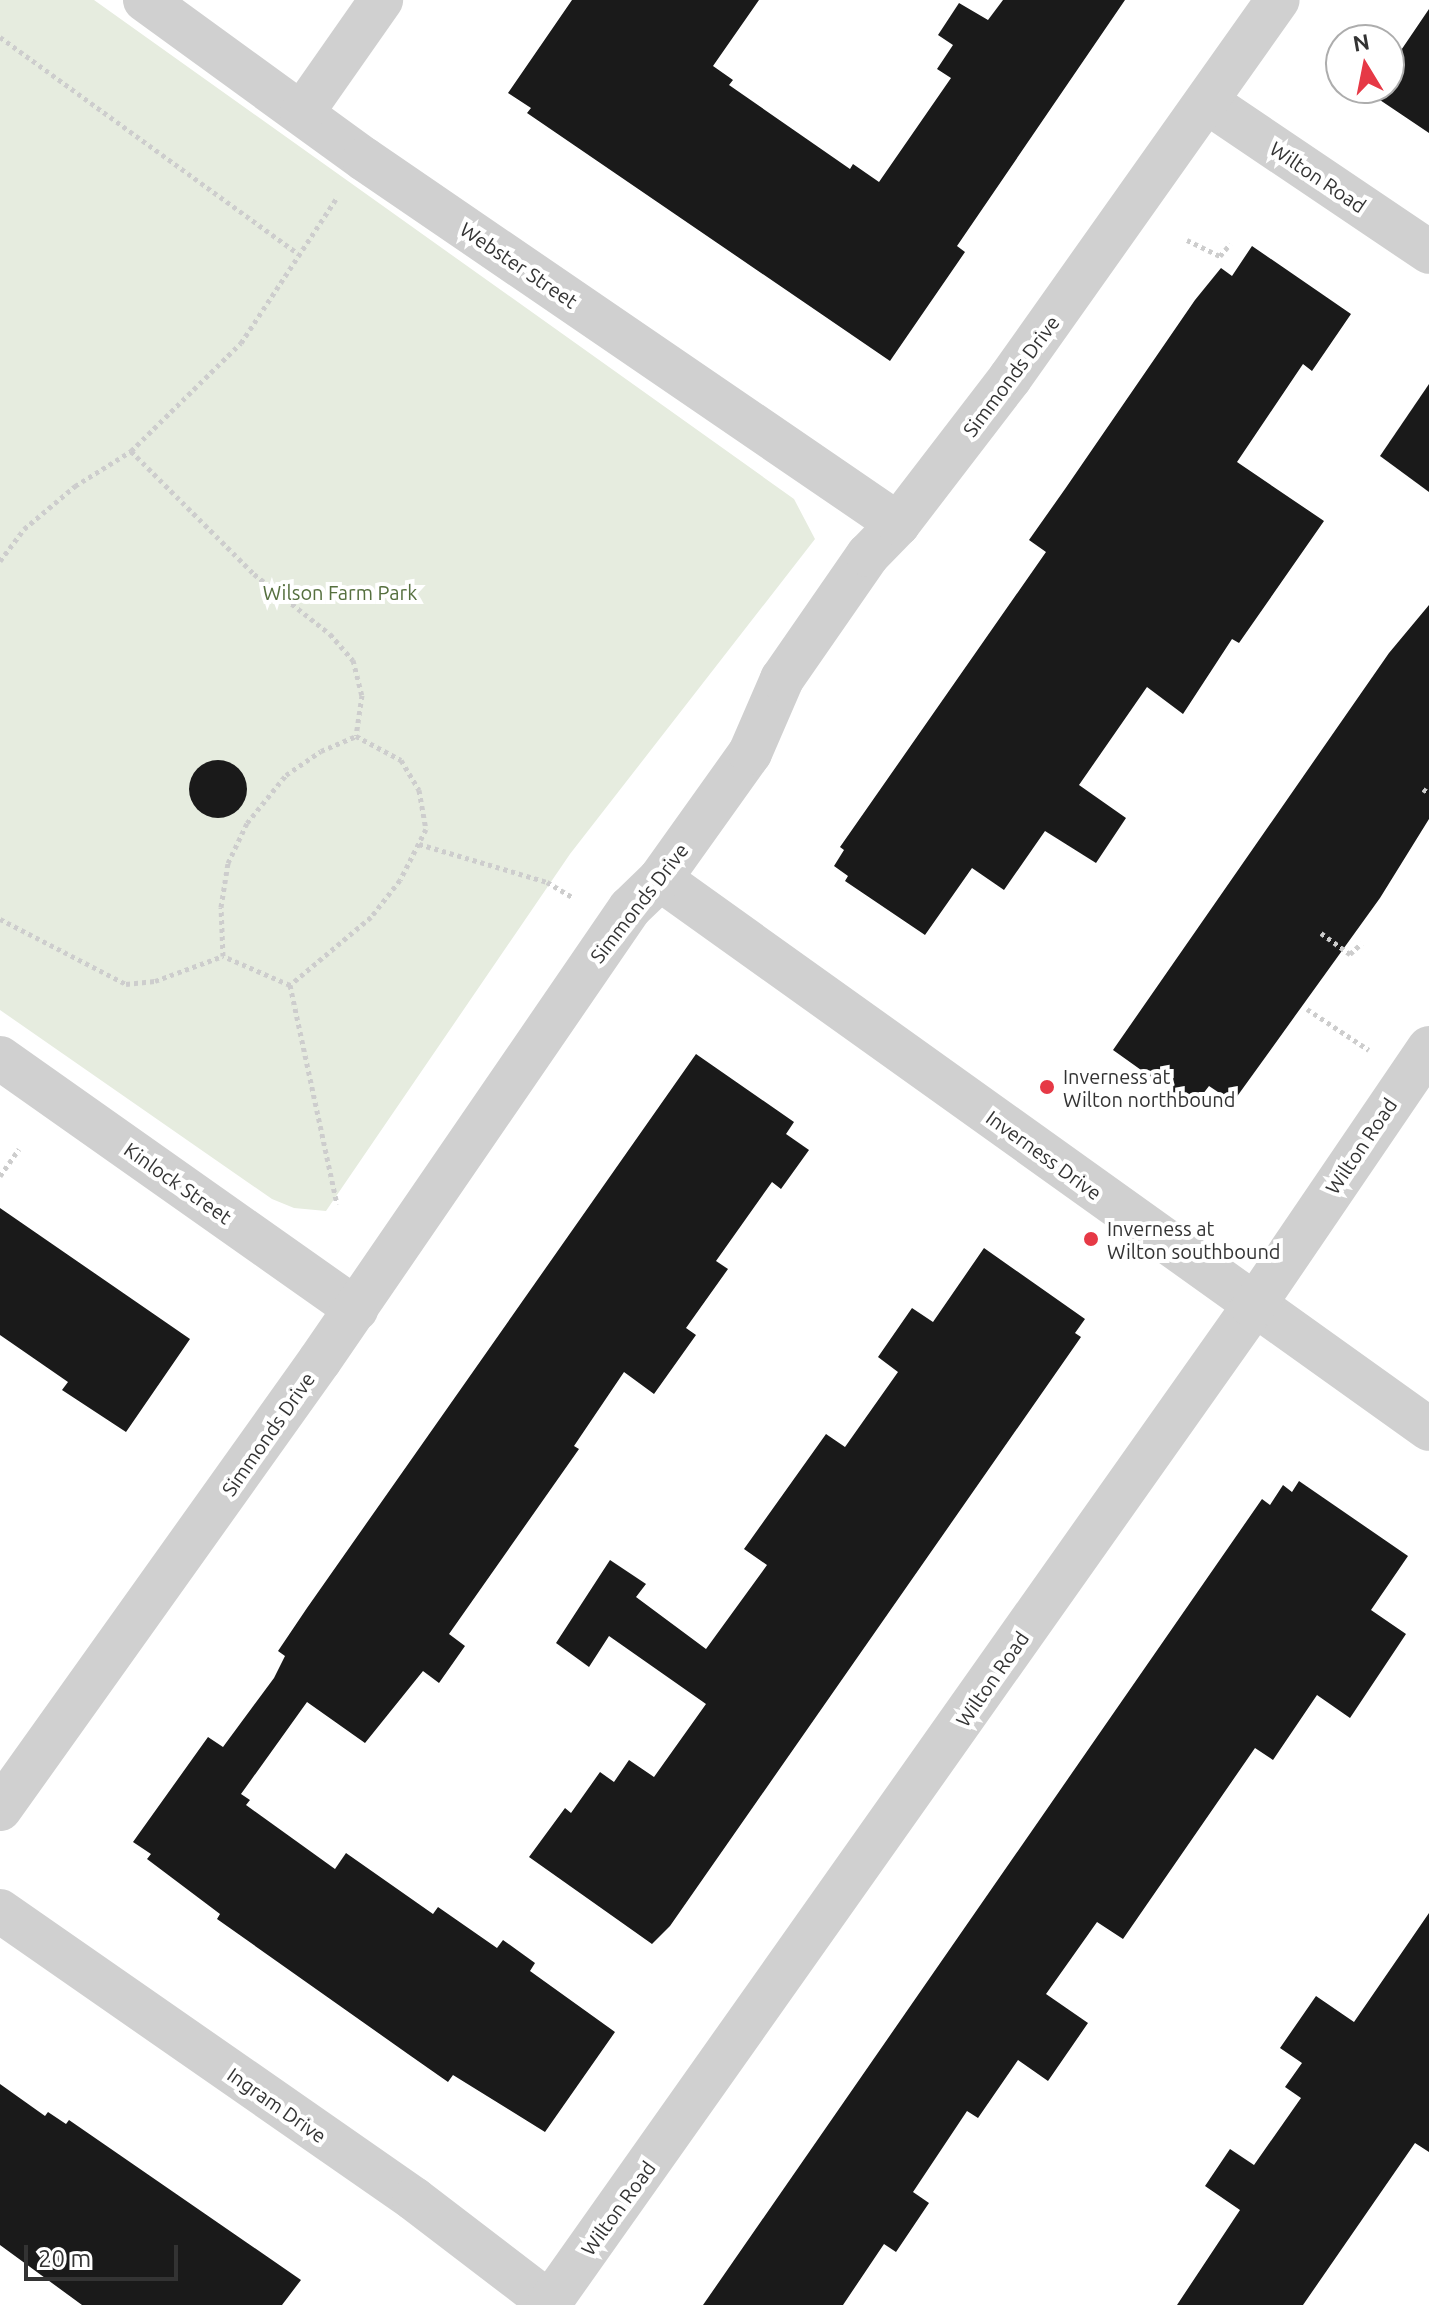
<!DOCTYPE html>
<html>
<head>
<meta charset="utf-8">
<style>
  body { margin:0 }
  #map { position:relative; width:1429px; height:2305px; overflow:hidden; background:#fff; font-family:Ubuntu,sans-serif }
  div>[style] { position:absolute }
  .green>* { inset:0; background:#e6ecdf }
  .building>* { inset:0; background:#1a1a1a }
  .round { border-radius:50% }
  .path>* { height:5px; margin-top:-2.5px; transform-origin:0; background:repeating-linear-gradient(90deg,#cdcdcd 0 4px,transparent 0 8px) }
  .minor>* { height:44px; margin:-22px; padding:0 22px; transform-origin:22px; border-radius:22px; background:#d0d0d0 }
  .dots>* { width:22px; height:22px; translate:-50% -50%; box-sizing:border-box; border:4px solid #fff; border-radius:50% }
  span { translate:-50% -50%; white-space:nowrap; text-align:center; line-height:1.15; -webkit-text-stroke:8px #fff; paint-order:stroke }
  .street-label { font-size:20px; color:#333 }
  .park-label { font-size:20px; color:#56703f }
  .poi-label { font-size:20px; color:#333 }
  .left { translate:0 -50%; text-align:left }
  .north { position:absolute; left:1325px; top:24px; width:80px; height:80px; box-sizing:border-box; background:#fff; border:2px solid #adadad; border-radius:50%; rotate:350deg; font-size:22px; font-weight:700; line-height:32px; text-align:center; color:#333 }
  .north::after { content:''; display:block; margin:auto; width:28px; height:36px; background:#e63946; clip-path:polygon(50% 0,100% 100%,50% 72%,0 100%) }
  .scale { position:absolute; left:24px; top:2245px; width:154px; height:36px; box-sizing:border-box; border:4px solid #333; border-top:0; padding-left:10px; font-size:24px; line-height:28px; white-space:nowrap; color:#333; -webkit-text-stroke:6px #fff; paint-order:stroke }
</style>
</head>
<body>
<div id="map">
  <div class="green">
    <i style="clip-path:polygon(0 0,94px 0,794px 499px,815px 539px,570px 854px,326px 1211px,294px 1208px,272px 1199px,0 1010px)"></i>
  </div>
  <div class="building">
    <i style="clip-path:polygon(572px 0,759px 0,713px 66px,733px 80px,729px 85px,850px 169px,853px 164px,879px 182px,951px 78px,937px 69px,953px 45px,938px 35px,959px 3px,988px 20px,1003px 0,1125px 0,957px 246px,965px 252px,890px 361px,527px 113px,531px 108px,508px 93px)"></i>
    <i style="clip-path:polygon(1429px 9px,1429px 133px,1371px 94px,1375px 88px,1389px 88px,1389px 68px)"></i>
    <i style="clip-path:polygon(1252px 246px,1351px 314px,1312px 371px,1303px 364px,1237px 462px,1324px 521px,1239px 643px,1232px 639px,1183px 714px,1147px 687px,1079px 785px,1126px 818px,1096px 863px,1045px 831px,1004px 890px,972px 868px,925px 935px,845px 881px,848px 876px,834px 866px,844px 850px,840px 847px,1046px 552px,1029px 540px,1065px 489px,1195px 300px,1221px 268px,1232px 276px)"></i>
    <i style="clip-path:polygon(1429px 384px,1429px 492px,1380px 456px)"></i>
    <i style="clip-path:polygon(1429px 605px,1429px 819px,1380px 898px,1233px 1102px,1209px 1086px,1193px 1107px,1113px 1050px,1389px 653px)"></i>
    <i class="round" style="left:189px;top:760px;width:58px;height:58px"></i>
    <i style="clip-path:polygon(696px 1054px,794px 1122px,786px 1134px,809px 1150px,781px 1189px,772px 1182px,716px 1261px,728px 1269px,686px 1328px,696px 1335px,654px 1394px,624px 1372px,574px 1446px,579px 1449px,449px 1634px,465px 1646px,439px 1683px,423px 1671px,365px 1743px,307px 1702px,241px 1794px,250px 1800px,246px 1805px,335px 1869px,346px 1853px,433px 1914px,438px 1907px,497px 1948px,503px 1940px,535px 1963px,530px 1971px,615px 2032px,545px 2132px,453px 2075px,448px 2082px,408px 2054px,217px 1919px,220px 1914px,147px 1859px,151px 1854px,133px 1842px,208px 1737px,223px 1747px,274px 1678px,285px 1656px,278px 1651px,307px 1608px)"></i>
    <i style="clip-path:polygon(0 1208px,190px 1339px,126px 1432px,62px 1390px,68px 1382px,0 1335px)"></i>
    <i style="clip-path:polygon(984px 1248px,1085px 1319px,1075px 1333px,1081px 1337px,670px 1926px,652px 1944px,529px 1857px,565px 1808px,571px 1813px,600px 1772px,614px 1782px,629px 1760px,654px 1777px,706px 1704px,609px 1636px,589px 1667px,556px 1643px,610px 1560px,646px 1584px,636px 1597px,706px 1649px,767px 1565px,744px 1549px,826px 1434px,845px 1447px,898px 1372px,878px 1357px,912px 1308px,933px 1322px)"></i>
    <i style="clip-path:polygon(1299px 1481px,1408px 1556px,1371px 1610px,1406px 1634px,1350px 1718px,1317px 1695px,1273px 1760px,1255px 1748px,1123px 1939px,1097px 1922px,1046px 1994px,1088px 2023px,1048px 2081px,1018px 2060px,978px 2118px,967px 2111px,913px 2192px,929px 2203px,896px 2252px,884px 2244px,843px 2305px,703px 2305px,1262px 1499px,1270px 1505px,1283px 1485px,1292px 1492px)"></i>
    <i style="clip-path:polygon(1429px 1913px,1429px 2152px,1415px 2143px,1303px 2305px,1177px 2305px,1240px 2210px,1205px 2186px,1230px 2149px,1254px 2165px,1301px 2098px,1285px 2087px,1302px 2063px,1280px 2048px,1316px 1996px,1354px 2022px)"></i>
    <i style="clip-path:polygon(0 2084px,45px 2116px,48px 2112px,66px 2124px,69px 2120px,301px 2280px,282px 2305px,82px 2305px,0 2245px)"></i>
  </div>
  <div class="path">
    <i style="left:0;top:37px;width:367px;rotate:36deg"></i>
    <i style="left:1187px;top:240px;width:37px;rotate:26deg"></i>
    <i style="left:1220px;top:256px;width:16px;rotate:-50deg"></i>
    <i style="left:131px;top:451px;width:174px;rotate:45deg"></i>
    <i style="left:254px;top:574px;width:97px;rotate:38.3deg"></i>
    <i style="left:330px;top:634px;width:35px;rotate:49deg"></i>
    <i style="left:353px;top:660px;width:36px;rotate:76deg"></i>
    <i style="left:362px;top:695px;width:41px;rotate:98.3deg"></i>
    <i style="left:0;top:561px;width:40px;rotate:-53deg"></i>
    <i style="left:24px;top:529px;width:67px;rotate:-40.1deg"></i>
    <i style="left:75px;top:486px;width:66px;rotate:-32deg"></i>
    <i style="left:131px;top:451px;width:154px;rotate:-44.5deg"></i>
    <i style="left:241px;top:343px;width:173px;rotate:-56.6deg"></i>
    <i style="left:356px;top:736px;width:51px;rotate:28.1deg"></i>
    <i style="left:401px;top:760px;width:35px;rotate:59deg"></i>
    <i style="left:419px;top:790px;width:40px;rotate:80deg"></i>
    <i style="left:426px;top:829px;width:57px;rotate:117deg"></i>
    <i style="left:400px;top:880px;width:47px;rotate:128.1deg"></i>
    <i style="left:371px;top:917px;width:106px;rotate:140deg"></i>
    <i style="left:290px;top:985px;width:73px;rotate:-156.6deg"></i>
    <i style="left:223px;top:956px;width:49px;rotate:-92.3deg"></i>
    <i style="left:221px;top:907px;width:45px;rotate:-81deg"></i>
    <i style="left:228px;top:863px;width:44px;rotate:-64.6deg"></i>
    <i style="left:247px;top:823px;width:62px;rotate:-50.9deg"></i>
    <i style="left:286px;top:775px;width:42px;rotate:-34.4deg"></i>
    <i style="left:321px;top:751px;width:38px;rotate:-23deg"></i>
    <i style="left:1423px;top:789px;width:7px;rotate:34deg"></i>
    <i style="left:419px;top:844px;width:134px;rotate:16.5deg"></i>
    <i style="left:547px;top:882px;width:29px;rotate:31deg"></i>
    <i style="left:0;top:919px;width:142px;rotate:27.3deg"></i>
    <i style="left:126px;top:984px;width:29px;rotate:-6deg"></i>
    <i style="left:155px;top:981px;width:72px;rotate:-20.2deg"></i>
    <i style="left:1321px;top:933px;width:36px;rotate:36deg"></i>
    <i style="left:1350px;top:954px;width:16px;rotate:-43deg"></i>
    <i style="left:290px;top:985px;width:224px;rotate:77.9deg"></i>
    <i style="left:1307px;top:1009px;width:74px;rotate:33.5deg"></i>
    <i style="left:0;top:1176px;width:33px;rotate:-55deg"></i>
  </div>
  <div class="minor">
    <i style="left:145px;top:0;width:271px;rotate:36deg"></i>
    <i style="left:364px;top:159px;width:647px;rotate:34.35deg"></i>
    <i style="left:1207px;top:102px;width:268px;rotate:34deg"></i>
    <i style="left:302px;top:113px;width:138px;rotate:-55deg"></i>
    <i style="left:660px;top:879px;width:945px;rotate:35.57deg"></i>
    <i style="left:0;top:1058px;width:436px;rotate:35.2deg"></i>
    <i style="left:0;top:1809px;width:551px;rotate:-54.52deg"></i>
    <i style="left:320px;top:1360px;width:548px;rotate:-55.56deg"></i>
    <i style="left:630px;top:908px;width:42px;rotate:-44deg"></i>
    <i style="left:660px;top:879px;width:155px;rotate:-54.5deg"></i>
    <i style="left:750px;top:753px;width:81px;rotate:-66.6deg"></i>
    <i style="left:782px;top:679px;width:151px;rotate:-55.3deg"></i>
    <i style="left:868px;top:555px;width:43px;rotate:-45.9deg"></i>
    <i style="left:898px;top:524px;width:184px;rotate:-52.5deg"></i>
    <i style="left:1010px;top:378px;width:463px;rotate:-54.7deg"></i>
    <i style="left:0;top:1911px;width:504px;rotate:34.82deg"></i>
    <i style="left:414px;top:2199px;width:171px;rotate:37.4deg"></i>
    <i style="left:548px;top:2305px;width:1222px;rotate:-54.76deg"></i>
    <i style="left:1253px;top:1307px;width:313px;rotate:-55.8deg"></i>
  </div>
  <div class="dots">
    <i style="left:1047px;top:1087px;background:#e63946"></i>
    <i style="left:1091px;top:1239px;background:#e63946"></i>
  </div>
  <div class="street-label">
    <span style="left:1318px;top:177px;rotate:34deg">Wilton Road</span>
    <span style="left:519px;top:265px;rotate:34deg">Webster Street</span>
    <span style="left:1011px;top:376px;rotate:-53deg">Simmonds Drive</span>
    <span style="left:639px;top:903px;rotate:-52deg">Simmonds Drive</span>
    <span style="left:1361px;top:1146px;rotate:-56deg">Wilton Road</span>
    <span style="left:1044px;top:1155px;rotate:36deg">Inverness Drive</span>
    <span style="left:178px;top:1183px;rotate:35deg">Kinlock Street</span>
    <span style="left:268px;top:1434px;rotate:-55deg">Simmonds Drive</span>
    <span style="left:992px;top:1679px;rotate:-55deg">Wilton Road</span>
    <span style="left:277px;top:2105px;rotate:35deg">Ingram Drive</span>
    <span style="left:618px;top:2208px;rotate:-54deg">Wilton Road</span>
  </div>
  <div class="park-label">
    <span style="left:340px;top:592px">Wilson Farm Park</span>
  </div>
  <div class="poi-label">
    <span class="left" style="left:1063px;top:1088px">Inverness at<br>Wilton northbound</span>
    <span class="left" style="left:1107px;top:1240px">Inverness at<br>Wilton southbound</span>
  </div>
  <div class="north">N</div>
  <div class="scale">20 m</div>
</div>
</body>
</html>
